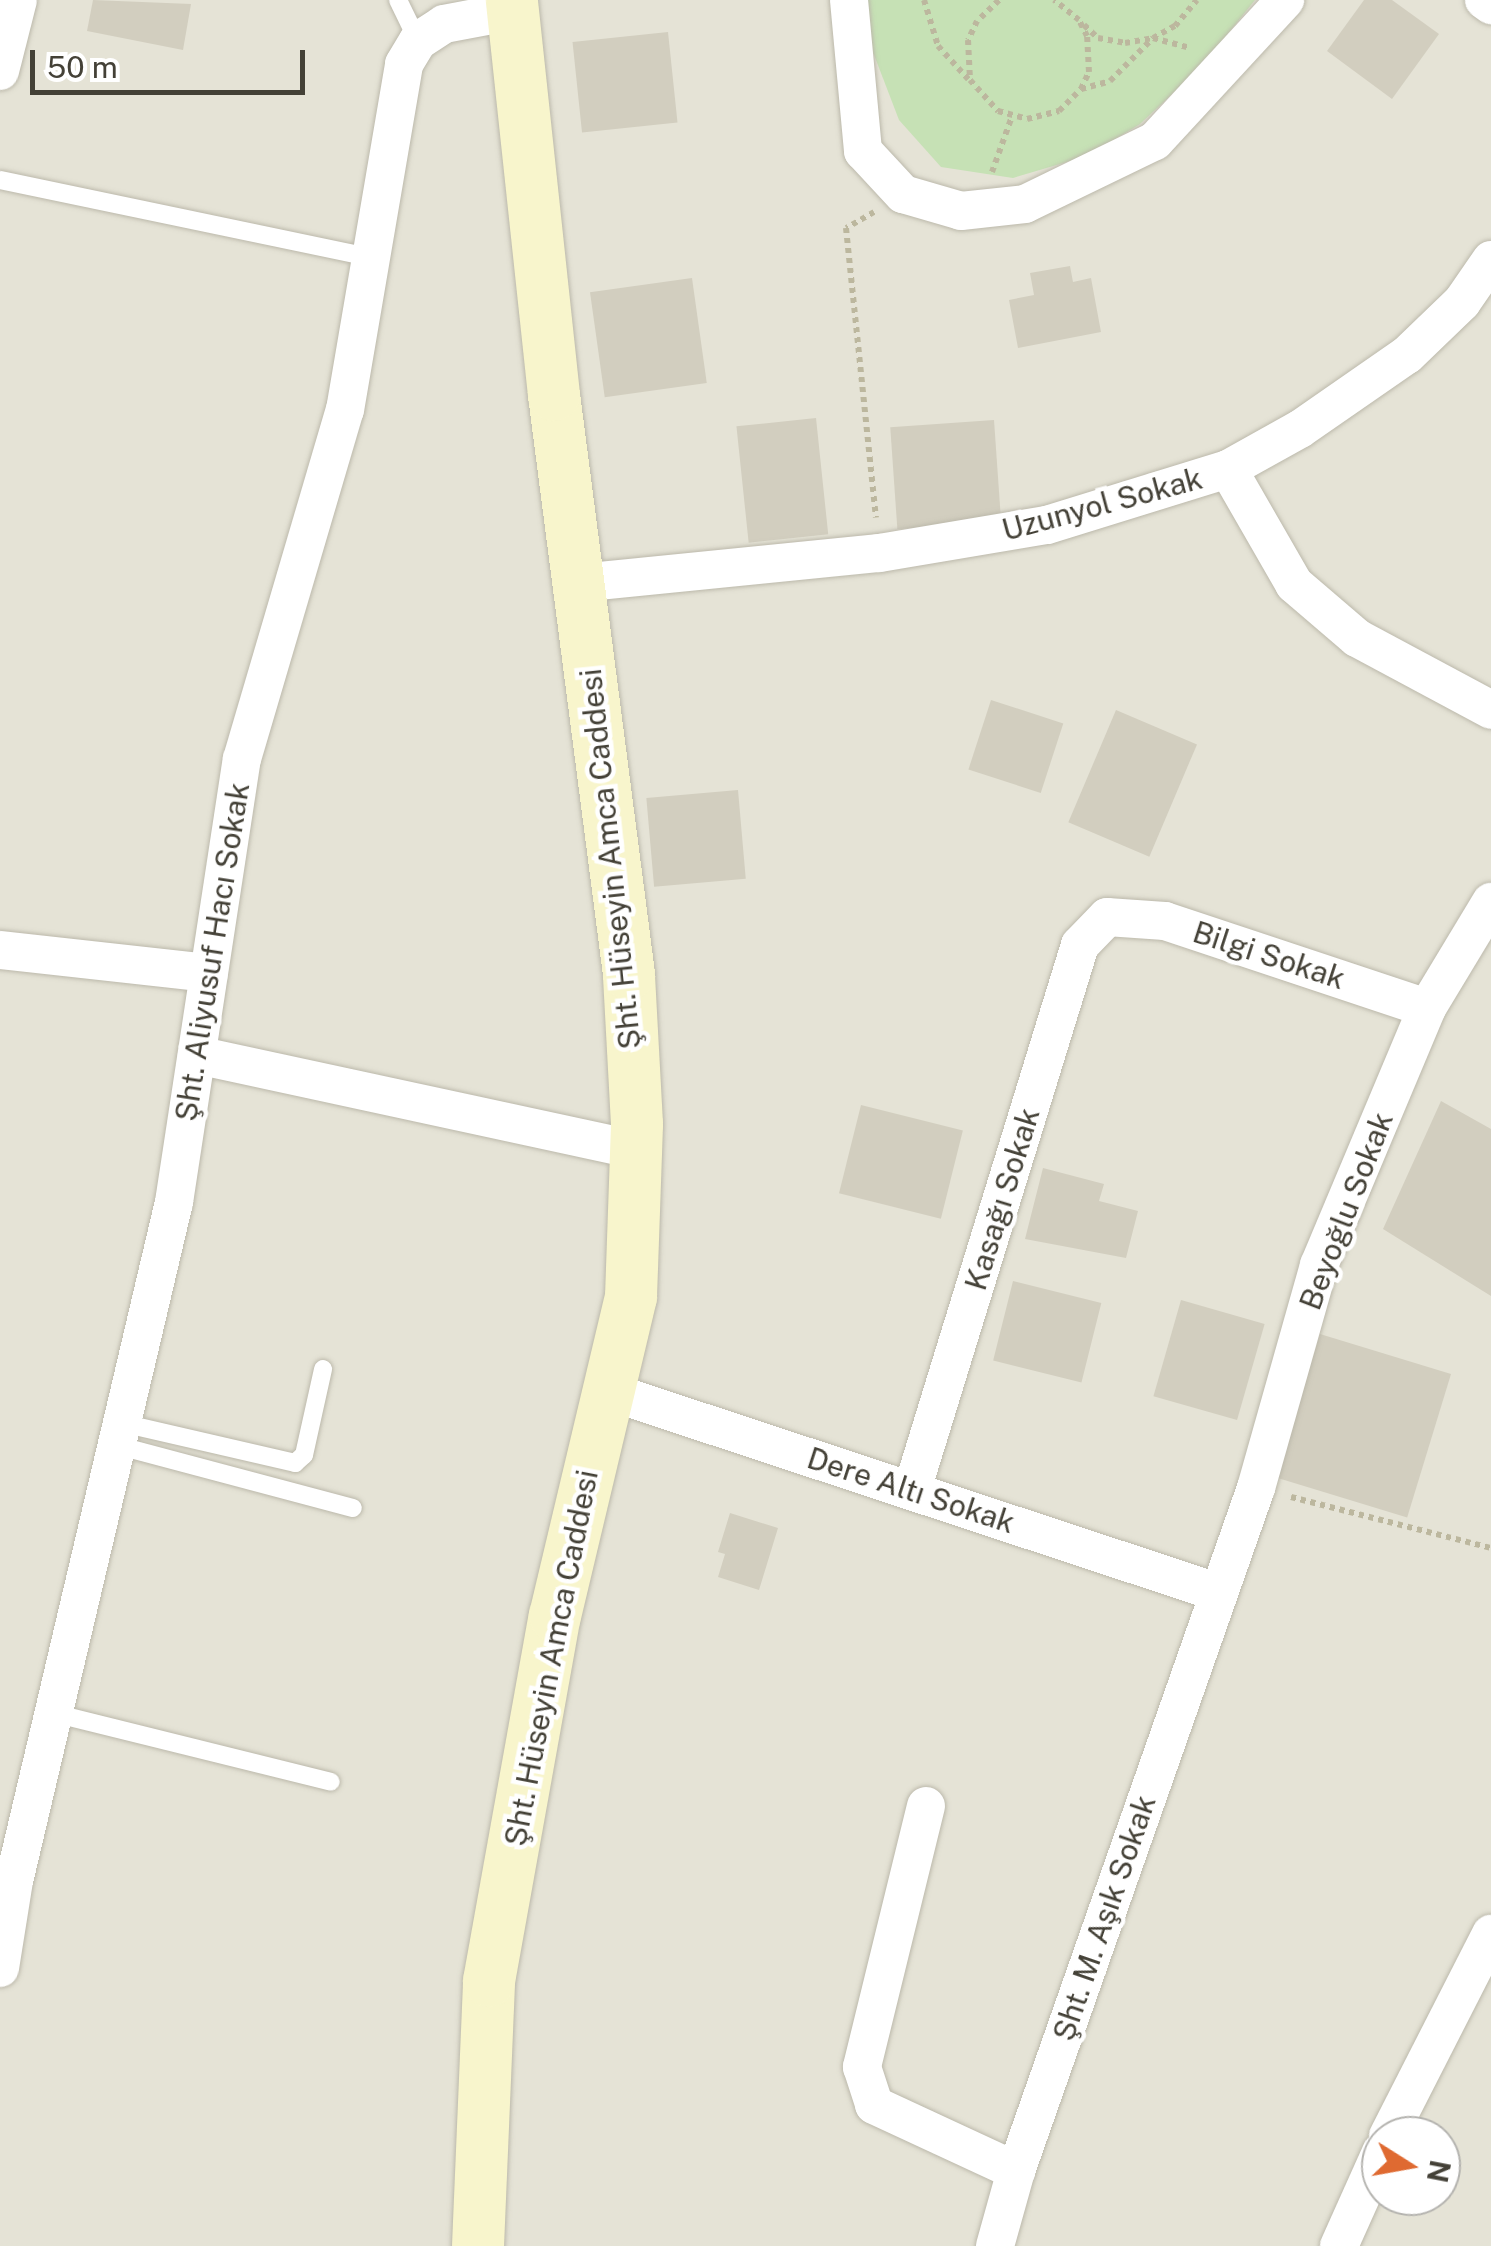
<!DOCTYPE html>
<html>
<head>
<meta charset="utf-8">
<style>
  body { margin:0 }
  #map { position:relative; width:1491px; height:2246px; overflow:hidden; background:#f2f0e8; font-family:"Public Sans",sans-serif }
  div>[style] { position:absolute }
  .residential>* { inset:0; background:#e5e3d6 }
  .green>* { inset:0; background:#c6e1b5 }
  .building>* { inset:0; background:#d2cebf; transform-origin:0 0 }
  .path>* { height:6px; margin-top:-3px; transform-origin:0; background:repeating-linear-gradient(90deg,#bcb79e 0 5px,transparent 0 10px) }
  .roads { filter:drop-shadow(0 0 2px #bcb9ab) drop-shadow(0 0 2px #bcb9ab) }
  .lane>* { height:18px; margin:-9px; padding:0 9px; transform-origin:9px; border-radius:9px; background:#fff }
  .street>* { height:38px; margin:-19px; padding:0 19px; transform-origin:19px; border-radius:19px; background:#fff }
  .secondary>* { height:52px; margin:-26px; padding:0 26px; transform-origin:26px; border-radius:26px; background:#f8f5cc }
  span { translate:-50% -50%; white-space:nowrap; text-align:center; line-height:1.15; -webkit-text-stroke:9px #fff; paint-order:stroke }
  .street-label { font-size:30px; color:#444137 }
  .north { position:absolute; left:1361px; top:2116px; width:100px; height:100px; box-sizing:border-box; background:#fff; border:2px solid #b4b3af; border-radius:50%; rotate:101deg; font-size:28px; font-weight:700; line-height:40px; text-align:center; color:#444137 }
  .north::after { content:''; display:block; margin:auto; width:35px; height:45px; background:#df6a31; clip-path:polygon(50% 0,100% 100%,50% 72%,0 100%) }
  .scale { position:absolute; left:30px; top:50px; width:275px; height:45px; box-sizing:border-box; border:5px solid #444137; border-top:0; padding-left:12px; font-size:30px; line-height:35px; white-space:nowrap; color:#444137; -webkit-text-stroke:8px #fff; paint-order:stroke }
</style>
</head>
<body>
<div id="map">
  <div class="residential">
    <i style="clip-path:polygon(evenodd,0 0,1491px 0,1491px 2246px,0 2246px,0 0,1381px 2136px,1441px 2136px,1441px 2196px,1381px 2196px,1381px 2136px)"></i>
  </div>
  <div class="green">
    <i style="clip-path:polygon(853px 0,1255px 0,1201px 67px,1140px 124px,1087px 156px,1013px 178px,941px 167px,899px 120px)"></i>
  </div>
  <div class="building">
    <i style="clip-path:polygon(93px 0,191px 4px,183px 50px,87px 31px)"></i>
    <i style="clip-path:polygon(1364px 0,1392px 0,1439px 34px,1392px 99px,1327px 51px)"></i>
    <i style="left:668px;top:32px;width:91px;height:96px;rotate:84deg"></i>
    <i style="clip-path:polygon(1070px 266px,1073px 282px,1091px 278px,1101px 332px,1018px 348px,1009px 300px,1034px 295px,1030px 273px)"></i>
    <i style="left:692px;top:278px;width:106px;height:103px;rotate:82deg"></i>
    <i style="left:816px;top:418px;width:117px;height:80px;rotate:84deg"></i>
    <i style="left:994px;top:420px;width:102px;height:104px;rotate:86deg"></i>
    <i style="left:991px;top:700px;width:76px;height:73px;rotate:18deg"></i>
    <i style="left:1116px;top:710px;width:88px;height:122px;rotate:23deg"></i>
    <i style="left:738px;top:790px;width:89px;height:92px;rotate:85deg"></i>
    <i style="clip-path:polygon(1441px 1101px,1491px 1129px,1491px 1296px,1383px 1229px)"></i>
    <i style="left:861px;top:1105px;width:105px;height:91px;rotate:14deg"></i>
    <i style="clip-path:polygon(1043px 1168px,1104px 1184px,1099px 1201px,1138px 1211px,1126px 1258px,1025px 1239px)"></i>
    <i style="left:1013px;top:1281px;width:91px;height:82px;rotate:14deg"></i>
    <i style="left:1181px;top:1300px;width:87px;height:100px;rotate:16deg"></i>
    <i style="left:1320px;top:1334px;width:137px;height:150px;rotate:17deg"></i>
    <i style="clip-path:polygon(730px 1513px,778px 1528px,759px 1590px,718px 1577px,725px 1554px,718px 1552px)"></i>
  </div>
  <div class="path">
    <i style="left:924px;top:0;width:48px;rotate:73.1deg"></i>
    <i style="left:938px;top:46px;width:45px;rotate:47.7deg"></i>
    <i style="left:999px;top:0;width:30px;rotate:136deg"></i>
    <i style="left:977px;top:21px;width:21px;rotate:115deg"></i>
    <i style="left:968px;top:40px;width:40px;rotate:87.1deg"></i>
    <i style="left:970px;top:80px;width:42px;rotate:47.9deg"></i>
    <i style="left:998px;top:111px;width:30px;rotate:15deg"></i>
    <i style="left:1027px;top:119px;width:33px;rotate:-14deg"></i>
    <i style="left:1059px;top:111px;width:31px;rotate:-45deg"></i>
    <i style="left:1081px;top:89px;width:19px;rotate:-65deg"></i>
    <i style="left:1089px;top:72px;width:36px;rotate:-93deg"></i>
    <i style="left:1087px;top:36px;width:18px;rotate:-117deg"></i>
    <i style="left:1079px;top:20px;width:32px;rotate:-141deg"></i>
    <i style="left:1084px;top:25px;width:19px;rotate:43deg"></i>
    <i style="left:1098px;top:38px;width:27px;rotate:10deg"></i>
    <i style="left:1125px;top:43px;width:28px;rotate:-10deg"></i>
    <i style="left:1153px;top:38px;width:25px;rotate:-29deg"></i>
    <i style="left:1175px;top:26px;width:34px;rotate:-50deg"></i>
    <i style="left:1081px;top:89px;width:30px;rotate:-15deg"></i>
    <i style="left:1110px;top:81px;width:61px;rotate:-45deg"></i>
    <i style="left:1153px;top:38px;width:39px;rotate:15deg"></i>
    <i style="left:992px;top:172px;width:59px;rotate:-70.3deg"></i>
    <i style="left:874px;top:212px;width:32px;rotate:150deg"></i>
    <i style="left:846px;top:228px;width:291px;rotate:84.1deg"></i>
    <i style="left:1291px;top:1497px;width:206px;rotate:14.3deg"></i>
  </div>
  <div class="roads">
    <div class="lane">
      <i style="left:398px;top:0;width:46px;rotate:64deg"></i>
      <i style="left:0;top:180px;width:380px;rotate:11.8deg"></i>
      <i style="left:122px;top:1423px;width:178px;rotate:13deg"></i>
      <i style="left:295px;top:1463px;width:12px;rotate:-42deg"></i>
      <i style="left:304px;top:1455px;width:88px;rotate:-77.5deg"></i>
      <i style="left:116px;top:1445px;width:245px;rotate:14.9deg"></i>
      <i style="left:53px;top:1713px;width:286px;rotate:13.9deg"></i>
    </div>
    <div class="street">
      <i style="left:849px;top:0;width:152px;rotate:84.7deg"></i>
      <i style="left:863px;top:151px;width:59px;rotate:47.1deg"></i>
      <i style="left:903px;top:194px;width:60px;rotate:16.3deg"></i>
      <i style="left:961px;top:211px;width:64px;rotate:-6.2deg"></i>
      <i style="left:1025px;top:204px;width:144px;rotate:-25.9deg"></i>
      <i style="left:1155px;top:141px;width:192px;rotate:-47.3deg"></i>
      <i style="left:1484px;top:0;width:9px;rotate:36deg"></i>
      <i style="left:0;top:71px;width:73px;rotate:-75.8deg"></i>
      <i style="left:1228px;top:469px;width:133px;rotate:60.1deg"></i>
      <i style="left:1294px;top:584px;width:83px;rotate:40.6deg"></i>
      <i style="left:1357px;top:638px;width:152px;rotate:28.2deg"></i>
      <i style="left:579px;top:583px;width:301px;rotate:-5.7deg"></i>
      <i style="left:879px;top:553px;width:170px;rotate:-9.5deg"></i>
      <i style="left:1047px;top:525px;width:189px;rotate:-17.2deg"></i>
      <i style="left:1228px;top:469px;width:82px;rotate:-29.1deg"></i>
      <i style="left:1300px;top:429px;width:130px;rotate:-34.7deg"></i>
      <i style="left:1407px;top:355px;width:76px;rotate:-43.9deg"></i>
      <i style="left:1462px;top:302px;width:51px;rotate:-55.4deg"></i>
      <i style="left:0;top:950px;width:210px;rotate:6.3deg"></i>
      <i style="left:197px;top:1055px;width:449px;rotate:12.2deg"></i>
      <i style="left:605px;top:1390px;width:644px;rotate:18.27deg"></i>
      <i style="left:912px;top:1490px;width:570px;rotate:-72.87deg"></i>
      <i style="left:1080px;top:945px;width:39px;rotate:-46deg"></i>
      <i style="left:1107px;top:917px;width:58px;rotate:3.9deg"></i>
      <i style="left:1165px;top:921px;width:276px;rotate:18.4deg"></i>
      <i style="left:926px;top:1806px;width:269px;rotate:103.8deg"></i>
      <i style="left:862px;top:2067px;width:40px;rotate:72deg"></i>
      <i style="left:874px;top:2105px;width:157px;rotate:24.9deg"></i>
      <i style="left:0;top:1968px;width:88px;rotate:-80.9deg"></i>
      <i style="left:14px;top:1881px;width:698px;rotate:-76.74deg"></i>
      <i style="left:174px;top:1202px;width:448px;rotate:-81.3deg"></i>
      <i style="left:242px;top:759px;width:364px;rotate:-73.6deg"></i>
      <i style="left:345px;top:410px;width:351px;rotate:-80.3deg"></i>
      <i style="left:404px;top:64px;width:27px;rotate:-59deg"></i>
      <i style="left:418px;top:41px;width:31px;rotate:-33deg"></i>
      <i style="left:444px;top:24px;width:70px;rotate:-10.7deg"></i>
      <i style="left:1388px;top:2136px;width:227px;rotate:-63deg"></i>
      <i style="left:995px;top:2246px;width:78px;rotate:-74.4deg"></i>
      <i style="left:1016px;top:2171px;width:724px;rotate:-70.64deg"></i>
      <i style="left:1256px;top:1488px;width:232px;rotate:-74.2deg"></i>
      <i style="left:1319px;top:1265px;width:279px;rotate:-67.2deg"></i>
      <i style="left:1427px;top:1008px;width:124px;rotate:-58.9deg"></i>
      <i style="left:1339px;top:2246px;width:103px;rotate:-65.9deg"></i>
    </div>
    <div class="secondary">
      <i style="left:478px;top:2246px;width:265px;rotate:-87.6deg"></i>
      <i style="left:489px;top:1981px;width:371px;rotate:-79.8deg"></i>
      <i style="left:555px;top:1616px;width:328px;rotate:-76.6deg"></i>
      <i style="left:631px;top:1297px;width:173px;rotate:-88deg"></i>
      <i style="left:637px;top:1124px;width:150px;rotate:-93.1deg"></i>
      <i style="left:629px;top:974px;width:584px;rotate:-97.38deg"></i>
      <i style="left:554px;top:395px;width:397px;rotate:-96.1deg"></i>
    </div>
  </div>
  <div class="street-label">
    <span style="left:1102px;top:504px;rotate:-15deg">Uzunyol Sokak</span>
    <span style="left:610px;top:859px;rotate:-96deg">Şht. Hüseyin Amca Caddesi</span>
    <span style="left:212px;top:952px;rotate:-81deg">Şht. Aliyusuf Hacı Sokak</span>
    <span style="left:1269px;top:955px;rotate:18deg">Bilgi Sokak</span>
    <span style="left:1002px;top:1199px;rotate:-73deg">Kasağı Sokak</span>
    <span style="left:1346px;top:1211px;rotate:-69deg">Beyoğlu Sokak</span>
    <span style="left:911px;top:1490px;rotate:18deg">Dere Altı Sokak</span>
    <span style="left:551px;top:1658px;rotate:-79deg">Şht. Hüseyin Amca Caddesi</span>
    <span style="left:1104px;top:1918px;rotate:-71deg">Şht. M. Aşık Sokak</span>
  </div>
  <div class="north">N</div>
  <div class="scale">50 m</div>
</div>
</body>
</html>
